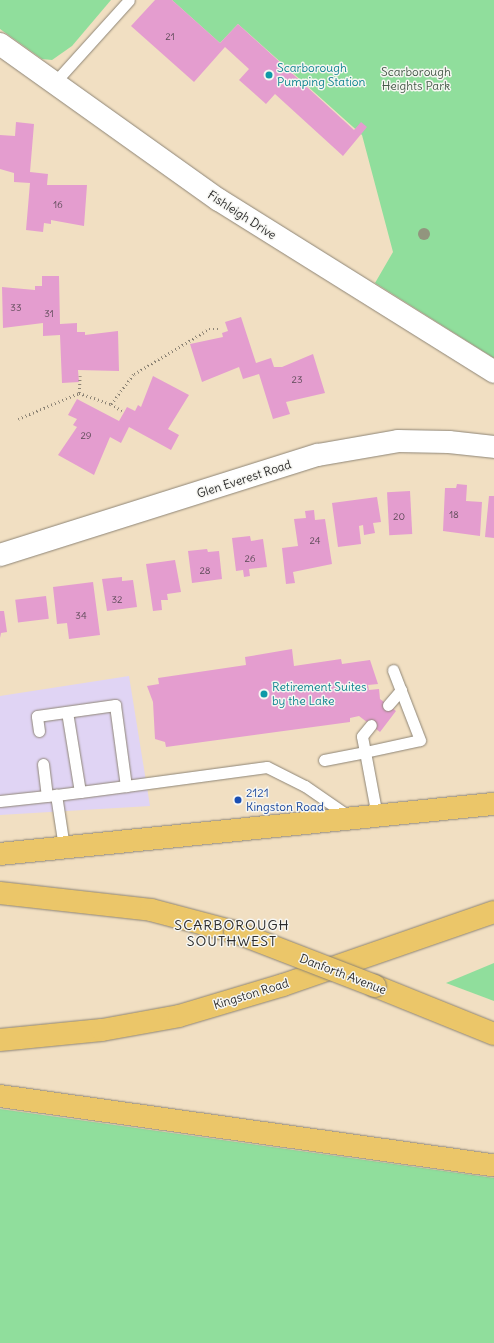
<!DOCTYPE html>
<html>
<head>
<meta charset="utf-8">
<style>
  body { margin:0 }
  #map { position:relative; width:494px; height:1343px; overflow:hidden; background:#f1dfc2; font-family:Delius,sans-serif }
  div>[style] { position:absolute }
  .built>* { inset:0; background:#e0d4f4 }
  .green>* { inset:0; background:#90de9c }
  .building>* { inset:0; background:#e49dcf; transform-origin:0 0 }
  .path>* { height:2.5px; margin-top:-1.25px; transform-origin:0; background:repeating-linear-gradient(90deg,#8e8576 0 1px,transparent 0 4px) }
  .roads { filter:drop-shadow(0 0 1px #8e8576) drop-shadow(0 0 1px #8e8576) }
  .service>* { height:11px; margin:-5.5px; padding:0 5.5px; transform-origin:5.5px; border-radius:5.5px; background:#fff }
  .minor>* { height:22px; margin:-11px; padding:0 11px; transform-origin:11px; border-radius:11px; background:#fff }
  .primary>* { height:22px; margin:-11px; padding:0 11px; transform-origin:11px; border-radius:11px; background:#ebc669 }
  .bridges { filter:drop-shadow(0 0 1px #8e8576) drop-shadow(0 0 1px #8e8576) }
  .primary-bridge>* { height:22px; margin:-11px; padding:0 11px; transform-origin:11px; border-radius:11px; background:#ebc669 }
  .trees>* { width:12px; height:12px; margin:-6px; border-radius:50%; background:#92957e }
  .dots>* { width:11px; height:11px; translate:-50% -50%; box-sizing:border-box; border:2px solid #f6f6f2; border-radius:50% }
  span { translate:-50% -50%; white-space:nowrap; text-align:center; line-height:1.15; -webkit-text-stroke:3px #f6f6f2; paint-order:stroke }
  .number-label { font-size:10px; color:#594854 }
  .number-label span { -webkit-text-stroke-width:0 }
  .culture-label { font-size:12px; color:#0d838f }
  .left { translate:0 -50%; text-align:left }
  .park-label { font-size:12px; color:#445847 }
  .street-label { font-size:12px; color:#2b2b2b }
  .transit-label { font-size:12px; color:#164399 }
  .quarter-label { font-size:14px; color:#2b2b2b; letter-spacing:1px }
</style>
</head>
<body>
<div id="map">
  <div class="built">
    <i style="clip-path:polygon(129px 676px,150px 806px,0 815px,0 696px)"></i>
  </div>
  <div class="green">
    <i style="clip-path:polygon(0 0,111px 0,72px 46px,52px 60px,42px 59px,0 29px)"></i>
    <i style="clip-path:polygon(172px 0,494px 0,494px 358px,375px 283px,393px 252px,362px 135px,238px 24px,220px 43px)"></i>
    <i style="clip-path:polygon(494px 963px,494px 1001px,446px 983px)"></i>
    <i style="clip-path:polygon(0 1109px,494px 1178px,494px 1343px,0 1343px)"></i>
  </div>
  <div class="building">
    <i style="clip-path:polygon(155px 0,172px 0,220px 43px,238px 24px,354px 130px,361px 122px,367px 127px,343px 156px,275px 94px,266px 104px,239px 80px,249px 69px,225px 47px,194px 82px,131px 26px)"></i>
    <i style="clip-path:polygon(16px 122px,34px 124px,30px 172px,48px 174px,47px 185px,87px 185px,84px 226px,51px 220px,51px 224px,44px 223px,43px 232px,26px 230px,30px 183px,14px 182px,14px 173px,0 169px,0 135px,15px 136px)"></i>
    <i style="clip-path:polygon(42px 276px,59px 276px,60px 324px,77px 323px,77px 332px,85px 332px,85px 335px,118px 331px,119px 371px,78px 370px,79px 382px,62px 383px,60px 335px,43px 336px,43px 323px,3px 328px,2px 287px,35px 290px,35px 286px,42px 286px)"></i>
    <i style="clip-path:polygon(241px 317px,256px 363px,271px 358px,274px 367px,282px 367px,313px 354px,325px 393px,286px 402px,290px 414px,273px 419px,259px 374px,243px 379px,239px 367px,202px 382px,190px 344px,223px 337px,222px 333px,228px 331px,225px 322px)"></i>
    <i style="clip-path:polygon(153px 376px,189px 395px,168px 429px,179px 435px,171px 450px,129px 427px,121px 443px,110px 437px,94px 475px,58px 455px,77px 427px,73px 425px,77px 419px,68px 415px,77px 399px,119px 421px,127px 407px,135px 411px,138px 405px,141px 407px)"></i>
    <i style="clip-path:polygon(457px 484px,467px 485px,466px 501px,482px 502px,480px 536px,443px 531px,445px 488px,456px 488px)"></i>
    <i style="left:410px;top:491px;width:43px;height:23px;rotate:87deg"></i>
    <i style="clip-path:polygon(489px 496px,494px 496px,494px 538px,485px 537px)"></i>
    <i style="clip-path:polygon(377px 497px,381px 522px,373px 523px,375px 533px,364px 535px,363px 525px,359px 526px,361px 544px,338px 547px,332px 503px)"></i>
    <i style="clip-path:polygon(314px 510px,315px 520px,325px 519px,332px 564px,293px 572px,295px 583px,286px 584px,282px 548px,298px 546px,294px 519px,306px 518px,305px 511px)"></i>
    <i style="clip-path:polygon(250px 536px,251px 541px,263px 539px,267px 567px,249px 569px,250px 576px,244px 577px,243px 570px,236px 571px,232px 538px)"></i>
    <i style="clip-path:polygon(207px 549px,208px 552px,219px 551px,222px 579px,192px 583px,188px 551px)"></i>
    <i style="clip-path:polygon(175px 560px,181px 592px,167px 594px,168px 600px,161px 600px,162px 610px,153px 611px,146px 564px)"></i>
    <i style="clip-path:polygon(122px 577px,122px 581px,133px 580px,137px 607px,107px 611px,102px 579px)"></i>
    <i style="clip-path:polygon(93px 582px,100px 635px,69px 639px,67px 623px,57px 624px,53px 587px)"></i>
    <i style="left:46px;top:596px;width:23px;height:31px;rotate:83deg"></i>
    <i style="clip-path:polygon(0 611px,4px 611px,7px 632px,1px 633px,0 638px)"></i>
    <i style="clip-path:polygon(292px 649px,294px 666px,341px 659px,342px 664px,370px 660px,378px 684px,368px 685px,369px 690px,379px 689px,380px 699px,396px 711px,380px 732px,359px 716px,350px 718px,350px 722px,166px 747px,165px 742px,155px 739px,153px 702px,147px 686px,159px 684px,158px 678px,246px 665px,245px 657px)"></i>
  </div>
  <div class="path">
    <i style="left:79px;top:393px;width:17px;rotate:-87deg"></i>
    <i style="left:111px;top:404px;width:13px;rotate:32deg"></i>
    <i style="left:18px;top:419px;width:66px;rotate:-23.1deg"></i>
    <i style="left:79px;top:393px;width:34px;rotate:19deg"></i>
    <i style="left:111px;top:404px;width:38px;rotate:-53deg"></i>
    <i style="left:134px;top:374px;width:87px;rotate:-31deg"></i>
    <i style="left:209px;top:329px;width:10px"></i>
  </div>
  <div class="roads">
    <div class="service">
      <i style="left:55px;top:82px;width:110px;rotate:-47.9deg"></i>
      <i style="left:388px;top:705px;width:20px;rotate:-49deg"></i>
      <i style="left:39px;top:731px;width:15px;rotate:-98deg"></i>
      <i style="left:37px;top:716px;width:79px;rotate:-8deg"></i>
      <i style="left:115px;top:705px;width:82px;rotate:82.3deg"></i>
      <i style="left:126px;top:786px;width:46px;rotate:172.6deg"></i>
      <i style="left:324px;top:760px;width:42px;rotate:-11deg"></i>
      <i style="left:365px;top:752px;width:16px;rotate:-101deg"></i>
      <i style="left:362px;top:736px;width:14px;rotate:-51deg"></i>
      <i style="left:43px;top:764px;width:32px;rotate:83deg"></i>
      <i style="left:126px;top:786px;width:142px;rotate:-7.7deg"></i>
      <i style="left:267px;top:767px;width:42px;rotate:26.6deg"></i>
      <i style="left:305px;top:786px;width:55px;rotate:34.6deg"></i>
      <i style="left:0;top:801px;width:56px;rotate:-6.1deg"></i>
      <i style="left:377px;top:816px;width:65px;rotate:-100.6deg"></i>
      <i style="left:365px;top:752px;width:56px;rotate:-12.3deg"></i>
      <i style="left:420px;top:740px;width:75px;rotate:-111.1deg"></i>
      <i style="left:64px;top:847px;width:53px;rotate:-98.7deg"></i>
      <i style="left:56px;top:795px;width:24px;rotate:-7deg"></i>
      <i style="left:80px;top:792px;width:81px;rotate:-99.2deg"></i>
    </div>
    <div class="minor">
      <i style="left:0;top:44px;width:269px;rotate:35.5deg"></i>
      <i style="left:219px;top:200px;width:324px;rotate:32deg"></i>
      <i style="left:0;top:555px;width:333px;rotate:-17.5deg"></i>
      <i style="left:318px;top:455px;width:81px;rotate:-9.9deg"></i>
      <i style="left:398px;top:441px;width:51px;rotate:1.1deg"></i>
      <i style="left:449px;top:442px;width:45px;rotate:6.3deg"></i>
    </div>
    <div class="primary">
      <i style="left:0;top:854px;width:497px;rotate:-5.8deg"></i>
      <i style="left:0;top:893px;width:152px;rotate:6.4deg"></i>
      <i style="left:151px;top:910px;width:87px;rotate:14.7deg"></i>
      <i style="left:375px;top:986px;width:128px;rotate:22deg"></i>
      <i style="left:0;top:1040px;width:102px;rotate:-5.6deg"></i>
      <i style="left:102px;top:1030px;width:78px;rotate:-10.3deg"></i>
      <i style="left:179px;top:1016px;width:109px;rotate:-16.6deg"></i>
      <i style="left:283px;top:985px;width:223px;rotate:-19.1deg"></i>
      <i style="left:0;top:1096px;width:499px;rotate:8deg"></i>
    </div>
  </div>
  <div class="bridges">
    <div class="primary-bridge">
      <i style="left:235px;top:932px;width:150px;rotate:21.1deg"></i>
    </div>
  </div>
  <div class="trees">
    <i style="left:424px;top:234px"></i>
  </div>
  <div class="dots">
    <i style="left:269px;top:75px;background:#0f9aa8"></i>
    <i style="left:264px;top:694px;background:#0f9aa8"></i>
    <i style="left:238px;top:800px;background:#1a4fb4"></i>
  </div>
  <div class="number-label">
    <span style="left:170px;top:37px">21</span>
    <span style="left:58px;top:205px">16</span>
    <span style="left:16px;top:308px">33</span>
    <span style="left:49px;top:314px">31</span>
    <span style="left:297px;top:380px">23</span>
    <span style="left:86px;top:436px">29</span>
    <span style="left:454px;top:515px">18</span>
    <span style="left:399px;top:517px">20</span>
    <span style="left:315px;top:541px">24</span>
    <span style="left:250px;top:559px">26</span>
    <span style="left:205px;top:571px">28</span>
    <span style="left:117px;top:600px">32</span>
    <span style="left:81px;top:616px">34</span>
  </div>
  <div class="culture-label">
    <span class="left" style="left:277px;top:75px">Scarborough<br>Pumping Station</span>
    <span class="left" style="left:272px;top:694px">Retirement Suites<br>by the Lake</span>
  </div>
  <div class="park-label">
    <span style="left:416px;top:79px">Scarborough<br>Heights Park</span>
  </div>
  <div class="street-label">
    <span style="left:242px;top:215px;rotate:33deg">Fishleigh Drive</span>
    <span style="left:244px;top:479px;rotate:-18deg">Glen Everest Road</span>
    <span style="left:343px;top:974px;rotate:21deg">Danforth Avenue</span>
    <span style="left:251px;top:994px;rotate:-17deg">Kingston Road</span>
  </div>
  <div class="transit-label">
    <span class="left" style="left:246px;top:800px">2121<br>Kingston Road</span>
  </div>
  <div class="quarter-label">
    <span style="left:232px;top:933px">SCARBOROUGH<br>SOUTHWEST</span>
  </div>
</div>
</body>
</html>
